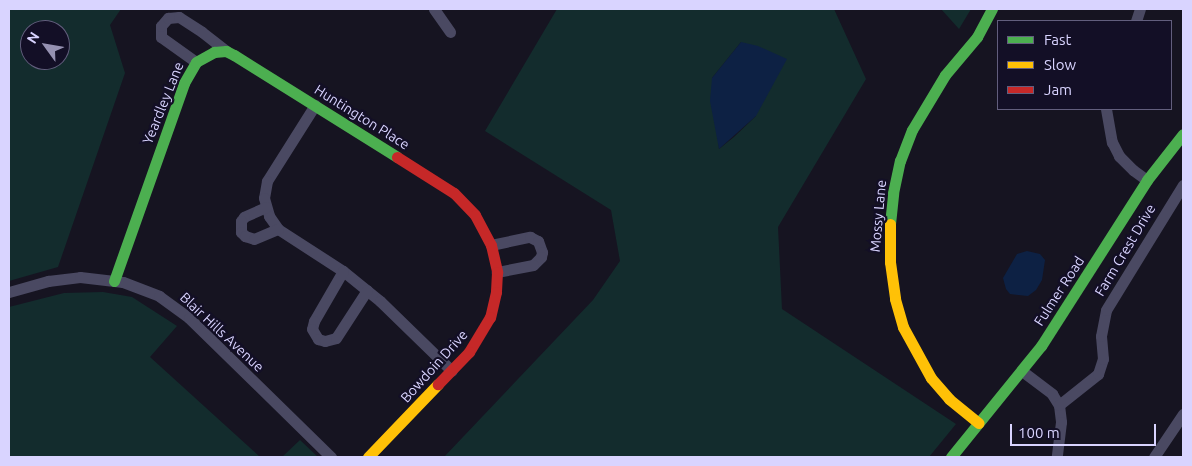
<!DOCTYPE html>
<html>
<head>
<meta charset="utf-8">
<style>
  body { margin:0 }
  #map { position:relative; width:1192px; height:466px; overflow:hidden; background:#161421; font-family:Ubuntu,sans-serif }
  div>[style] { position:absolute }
  .green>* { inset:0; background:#132c2d }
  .water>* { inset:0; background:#0d2144 }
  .street>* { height:11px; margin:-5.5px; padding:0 5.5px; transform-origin:5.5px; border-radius:5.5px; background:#4a4962 }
  .fast>* { height:11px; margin:-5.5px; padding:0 5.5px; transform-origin:5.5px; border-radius:5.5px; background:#4caf50 }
  .slow>* { height:11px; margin:-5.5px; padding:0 5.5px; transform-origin:5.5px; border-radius:5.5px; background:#ffc107 }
  .jam>* { height:11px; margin:-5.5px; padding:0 5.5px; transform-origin:5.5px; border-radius:5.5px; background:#c62828 }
  span { translate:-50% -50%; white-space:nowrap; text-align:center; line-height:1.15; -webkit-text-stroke:4.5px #130f26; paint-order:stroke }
  .street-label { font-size:14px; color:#d9d4ff }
  .frame { position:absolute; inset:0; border:10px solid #d9d4ff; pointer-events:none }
  .legend { position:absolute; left:997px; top:20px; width:175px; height:90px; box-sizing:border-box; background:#130f26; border:1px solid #625e7d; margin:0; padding:6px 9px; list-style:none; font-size:15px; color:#d9d4ff }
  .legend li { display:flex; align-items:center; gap:10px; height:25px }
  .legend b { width:25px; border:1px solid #625e7d }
  .north { position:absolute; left:20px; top:20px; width:50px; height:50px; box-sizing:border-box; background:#130f26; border:1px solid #625e7d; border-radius:50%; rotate:302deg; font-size:14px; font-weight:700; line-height:20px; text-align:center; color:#d9d4ff }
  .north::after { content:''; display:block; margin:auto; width:18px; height:22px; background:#9591b1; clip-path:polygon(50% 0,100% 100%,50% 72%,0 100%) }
  .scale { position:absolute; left:1010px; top:424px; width:146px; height:22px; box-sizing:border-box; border:2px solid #d9d4ff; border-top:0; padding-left:6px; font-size:15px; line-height:18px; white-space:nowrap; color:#d9d4ff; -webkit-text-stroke:4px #130f26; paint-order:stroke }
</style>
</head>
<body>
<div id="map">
  <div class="green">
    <i style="clip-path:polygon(evenodd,9px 9px,121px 9px,110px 25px,125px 73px,58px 267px,9px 281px,9px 9px,30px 30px,60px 30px,60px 60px,30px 60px,30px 30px)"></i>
    <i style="clip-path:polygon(evenodd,557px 9px,834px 9px,866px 79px,778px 227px,782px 309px,956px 424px,929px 457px,444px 457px,593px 300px,620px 261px,611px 210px,485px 131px,557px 9px,741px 42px,756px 116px,734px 137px,719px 149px,712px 78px,741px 42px)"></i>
    <i style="clip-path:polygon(941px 9px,971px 9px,959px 29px)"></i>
    <i style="clip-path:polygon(103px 292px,132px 297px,177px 326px,150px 357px,260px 457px,9px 457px,9px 307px,64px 293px)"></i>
    <i style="clip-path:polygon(300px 440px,318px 457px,282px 457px)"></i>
  </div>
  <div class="water">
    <i style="clip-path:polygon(741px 42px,758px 46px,787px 59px,756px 116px,719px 149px,710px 101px,712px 78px)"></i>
    <i style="clip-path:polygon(1027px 251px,1040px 254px,1045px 260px,1042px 280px,1036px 290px,1028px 296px,1010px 294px,1006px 289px,1003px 278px,1017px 254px)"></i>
  </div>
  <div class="street">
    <i style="left:434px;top:9px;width:28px;rotate:55deg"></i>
    <i style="left:1136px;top:21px;width:13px;rotate:-72deg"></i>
    <i style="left:196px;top:62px;width:43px;rotate:-144.5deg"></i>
    <i style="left:161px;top:37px;width:11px;rotate:-90deg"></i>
    <i style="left:161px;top:26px;width:11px;rotate:-49deg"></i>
    <i style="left:168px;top:18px;width:11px;rotate:-5deg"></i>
    <i style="left:179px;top:17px;width:27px;rotate:33deg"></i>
    <i style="left:202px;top:32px;width:31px;rotate:38deg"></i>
    <i style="left:315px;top:105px;width:90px;rotate:122.3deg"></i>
    <i style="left:267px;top:181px;width:17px;rotate:100deg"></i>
    <i style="left:264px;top:198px;width:19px;rotate:74deg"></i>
    <i style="left:269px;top:216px;width:16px;rotate:55deg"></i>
    <i style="left:278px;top:229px;width:77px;rotate:32.9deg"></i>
    <i style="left:343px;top:271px;width:48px;rotate:39deg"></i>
    <i style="left:380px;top:301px;width:100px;rotate:44.2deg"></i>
    <i style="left:1106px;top:109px;width:34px;rotate:80deg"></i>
    <i style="left:1112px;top:142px;width:16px;rotate:63deg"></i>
    <i style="left:1119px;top:156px;width:20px;rotate:45deg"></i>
    <i style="left:1133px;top:170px;width:17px;rotate:36deg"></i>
    <i style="left:266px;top:207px;width:24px;rotate:156deg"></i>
    <i style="left:244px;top:217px;width:5px;rotate:127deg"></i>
    <i style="left:241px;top:221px;width:11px;rotate:90deg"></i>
    <i style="left:241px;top:232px;width:6px;rotate:45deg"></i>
    <i style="left:245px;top:236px;width:9px;rotate:18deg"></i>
    <i style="left:254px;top:239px;width:26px;rotate:-23deg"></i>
    <i style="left:491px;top:245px;width:40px;rotate:-12deg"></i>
    <i style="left:530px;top:237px;width:9px;rotate:27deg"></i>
    <i style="left:538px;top:241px;width:12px;rotate:70deg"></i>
    <i style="left:542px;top:252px;width:5px;rotate:101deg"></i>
    <i style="left:541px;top:257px;width:11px;rotate:135deg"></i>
    <i style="left:533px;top:265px;width:37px;rotate:169deg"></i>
    <i style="left:343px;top:271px;width:58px;rotate:120.1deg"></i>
    <i style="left:314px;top:321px;width:8px;rotate:104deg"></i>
    <i style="left:312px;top:329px;width:12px;rotate:59deg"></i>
    <i style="left:318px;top:339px;width:7px;rotate:16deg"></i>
    <i style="left:325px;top:341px;width:11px;rotate:-15deg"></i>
    <i style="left:336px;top:338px;width:57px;rotate:-57.1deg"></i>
    <i style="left:9px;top:292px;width:41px;rotate:-15.8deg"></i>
    <i style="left:48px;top:281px;width:32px;rotate:-7deg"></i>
    <i style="left:80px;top:277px;width:43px;rotate:6.6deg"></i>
    <i style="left:123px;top:282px;width:39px;rotate:21deg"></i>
    <i style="left:159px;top:296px;width:37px;rotate:36deg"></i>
    <i style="left:189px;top:318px;width:199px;rotate:44.4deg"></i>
    <i style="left:1022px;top:371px;width:38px;rotate:37deg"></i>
    <i style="left:1052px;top:394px;width:13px;rotate:58deg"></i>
    <i style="left:1059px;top:405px;width:17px;rotate:83deg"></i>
    <i style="left:1061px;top:422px;width:35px;rotate:97deg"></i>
    <i style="left:1059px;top:405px;width:50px;rotate:-38.5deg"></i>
    <i style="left:1098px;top:374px;width:16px;rotate:-72deg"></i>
    <i style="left:1103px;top:359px;width:23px;rotate:-95deg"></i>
    <i style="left:1101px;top:336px;width:26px;rotate:-79deg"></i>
    <i style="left:1106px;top:310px;width:147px;rotate:-58.4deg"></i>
    <i style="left:1154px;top:457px;width:52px;rotate:-56deg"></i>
  </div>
  <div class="fast">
    <i style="left:890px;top:224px;width:31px;rotate:-84deg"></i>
    <i style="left:893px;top:193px;width:33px;rotate:-78deg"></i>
    <i style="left:900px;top:161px;width:33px;rotate:-69deg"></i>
    <i style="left:912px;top:130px;width:64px;rotate:-59deg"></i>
    <i style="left:945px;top:75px;width:50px;rotate:-49.9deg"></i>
    <i style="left:977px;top:37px;width:32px;rotate:-62deg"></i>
    <i style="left:114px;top:281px;width:210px;rotate:-70.5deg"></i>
    <i style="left:184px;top:83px;width:24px;rotate:-60deg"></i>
    <i style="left:196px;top:62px;width:21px;rotate:-29deg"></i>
    <i style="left:214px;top:52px;width:12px;rotate:-5deg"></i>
    <i style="left:226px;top:51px;width:9px;rotate:27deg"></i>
    <i style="left:234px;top:55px;width:192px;rotate:32deg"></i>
    <i style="left:951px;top:457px;width:143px;rotate:-51deg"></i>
    <i style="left:1041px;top:346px;width:197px;rotate:-57.4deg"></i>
    <i style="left:1147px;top:180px;width:58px;rotate:-52deg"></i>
  </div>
  <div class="slow">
    <i style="left:890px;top:224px;width:38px;rotate:90deg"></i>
    <i style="left:890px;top:262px;width:37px;rotate:82deg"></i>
    <i style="left:895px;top:299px;width:29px;rotate:74deg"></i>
    <i style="left:903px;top:327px;width:58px;rotate:61.2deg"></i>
    <i style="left:931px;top:378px;width:28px;rotate:49deg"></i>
    <i style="left:949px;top:399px;width:38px;rotate:39deg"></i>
    <i style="left:368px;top:457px;width:101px;rotate:-46.2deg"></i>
  </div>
  <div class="jam">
    <i style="left:397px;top:157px;width:67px;rotate:32.3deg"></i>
    <i style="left:454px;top:193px;width:30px;rotate:46deg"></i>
    <i style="left:475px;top:215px;width:34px;rotate:62deg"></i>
    <i style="left:491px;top:245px;width:28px;rotate:77deg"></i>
    <i style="left:497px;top:272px;width:20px;rotate:93deg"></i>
    <i style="left:496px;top:292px;width:26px;rotate:103deg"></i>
    <i style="left:490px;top:317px;width:41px;rotate:121deg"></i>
    <i style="left:469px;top:352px;width:45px;rotate:134.1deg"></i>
  </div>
  <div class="street-label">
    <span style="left:163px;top:103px;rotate:-68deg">Yeardley Lane</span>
    <span style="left:362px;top:117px;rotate:32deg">Huntington Place</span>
    <span style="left:878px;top:216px;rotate:-85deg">Mossy Lane</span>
    <span style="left:1125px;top:250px;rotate:-59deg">Farm Crest Drive</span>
    <span style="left:1059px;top:291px;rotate:-57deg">Fulmer Road</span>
    <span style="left:222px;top:332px;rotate:43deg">Blair Hills Avenue</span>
    <span style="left:434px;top:366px;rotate:-48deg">Bowdoin Drive</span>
  </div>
  <div class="frame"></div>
  <ul class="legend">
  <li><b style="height:6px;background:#4caf50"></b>Fast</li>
  <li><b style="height:6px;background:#ffc107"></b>Slow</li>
  <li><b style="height:6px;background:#c62828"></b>Jam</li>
  </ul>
  <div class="north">N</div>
  <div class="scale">100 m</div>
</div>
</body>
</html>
